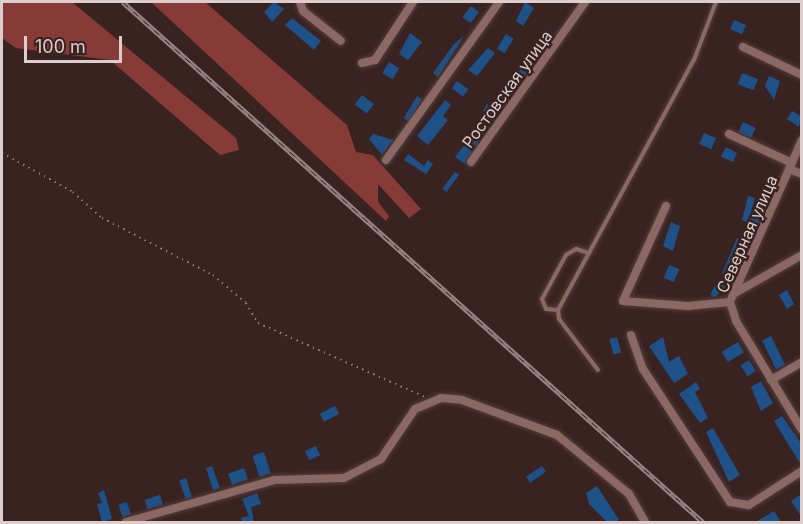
<!DOCTYPE html>
<html>
<head>
<meta charset="utf-8">
<style>
  body { margin:0 }
  #map { position:relative; width:803px; height:524px; overflow:hidden; background:#392321; font-family:Inter,sans-serif }
  div>[style] { position:absolute }
  .forest>* { inset:0; background:#873b37 }
  .building>* { inset:0; background:#1e5188; transform-origin:0 0 }
  .path>* { height:1.5px; margin-top:-0.75px; transform-origin:0; background:repeating-linear-gradient(90deg,#8c7978 0 1.5px,transparent 0 6px) }
  .roads { filter:drop-shadow(0 0 2px #533e3c) drop-shadow(0 0 2px #533e3c) }
  .lane>* { height:4px; margin:-2px; padding:0 2px; transform-origin:2px; border-radius:2px; background:#8c6864 }
  .street>* { height:8px; margin:-4px; padding:0 4px; transform-origin:4px; border-radius:4px; background:#8c6864 }
  .rail>* { height:4.5px; margin-top:-2.25px; transform-origin:0; background:repeating-linear-gradient(90deg,#392321 0 7px,#978483 0 14px); box-sizing:border-box; border-block:2px solid #978483 }
  span { translate:-50% -50%; white-space:nowrap; text-align:center; line-height:1.15; -webkit-text-stroke:5px #392321; paint-order:stroke }
  .street-label { font-size:16px; color:#ddcdcc }
  .frame { position:absolute; inset:0; border:3px solid #ddcdcc; pointer-events:none }
  .scale { position:absolute; left:24px; top:36px; width:98px; height:27px; box-sizing:border-box; border:3px solid #ddcdcc; border-top:0; padding-left:8px; font-size:18px; line-height:21px; white-space:nowrap; color:#ddcdcc; -webkit-text-stroke:4px #392321; paint-order:stroke }
</style>
</head>
<body>
<div id="map">
  <div class="forest">
    <i style="clip-path:polygon(2px 2px,72px 2px,236px 138px,239px 150px,220px 155px,110px 60px,16px 48px,2px 38px)"></i>
    <i style="clip-path:polygon(151px 2px,205px 2px,347px 125px,356px 152px,373px 155px,421px 209px,409px 218px,378px 184px,378px 202px,389px 216px,386px 221px)"></i>
  </div>
  <div class="building">
    <i style="clip-path:polygon(274px 2px,284px 9px,272px 22px,264px 12px)"></i>
    <i style="clip-path:polygon(525px 2px,534px 8px,523px 26px,516px 21px)"></i>
    <i style="left:471px;top:6px;width:10px;height:14px;rotate:37deg"></i>
    <i style="clip-path:polygon(292px 18px,321px 41px,314px 50px,285px 25px)"></i>
    <i style="left:734px;top:20px;width:13px;height:10px;rotate:23deg"></i>
    <i style="left:546px;top:29px;width:10px;height:11px;rotate:37deg"></i>
    <i style="clip-path:polygon(410px 33px,422px 42px,408px 60px,399px 54px)"></i>
    <i style="left:506px;top:34px;width:9px;height:17px;rotate:32deg"></i>
    <i style="clip-path:polygon(464px 36px,438px 77px,433px 73px,454px 44px)"></i>
    <i style="clip-path:polygon(488px 48px,495px 53px,477px 76px,468px 70px)"></i>
    <i style="clip-path:polygon(532px 48px,541px 53px,535px 62px,526px 57px)"></i>
    <i style="left:389px;top:62px;width:12px;height:13px;rotate:31deg"></i>
    <i style="clip-path:polygon(521px 69px,527px 73px,511px 96px,501px 89px)"></i>
    <i style="left:742px;top:73px;width:17px;height:12px;rotate:21deg"></i>
    <i style="clip-path:polygon(769px 76px,780px 81px,774px 100px,765px 86px)"></i>
    <i style="left:457px;top:81px;width:14px;height:9px;rotate:36deg"></i>
    <i style="left:362px;top:95px;width:15px;height:12px;rotate:37deg"></i>
    <i style="left:417px;top:96px;width:6px;height:26px;rotate:31deg"></i>
    <i style="clip-path:polygon(445px 100px,451px 105px,443px 116px,448px 120px,428px 145px,417px 136px)"></i>
    <i style="clip-path:polygon(487px 104px,499px 112px,487px 129px,482px 126px,489px 114px,483px 111px)"></i>
    <i style="clip-path:polygon(792px 111px,801px 116px,799px 127px,787px 119px)"></i>
    <i style="left:743px;top:122px;width:14px;height:11px;rotate:25deg"></i>
    <i style="left:704px;top:133px;width:13px;height:12px;rotate:23deg"></i>
    <i style="clip-path:polygon(373px 134px,393px 140px,382px 155px,369px 139px)"></i>
    <i style="clip-path:polygon(472px 135px,480px 139px,465px 164px,455px 157px)"></i>
    <i style="clip-path:polygon(726px 147px,737px 153px,733px 162px,721px 157px)"></i>
    <i style="clip-path:polygon(408px 154px,424px 166px,428px 160px,433px 164px,426px 174px,404px 160px)"></i>
    <i style="left:455px;top:172px;width:5px;height:21px;rotate:37deg"></i>
    <i style="clip-path:polygon(765px 182px,774px 186px,768px 198px,760px 195px)"></i>
    <i style="clip-path:polygon(748px 196px,755px 198px,751px 212px,761px 216px,757px 228px,742px 220px)"></i>
    <i style="clip-path:polygon(671px 222px,680px 226px,673px 251px,663px 246px)"></i>
    <i style="left:737px;top:238px;width:13px;height:38px;rotate:23deg"></i>
    <i style="left:669px;top:265px;width:11px;height:14px;rotate:22deg"></i>
    <i style="clip-path:polygon(717px 282px,726px 287px,715px 297px,710px 295px)"></i>
    <i style="clip-path:polygon(787px 290px,794px 304px,787px 309px,779px 295px)"></i>
    <i style="left:771px;top:336px;width:32px;height:10px;rotate:64deg"></i>
    <i style="left:617px;top:337px;width:16px;height:8px;rotate:75deg"></i>
    <i style="clip-path:polygon(663px 337px,669px 362px,679px 356px,688px 374px,674px 383px,649px 346px)"></i>
    <i style="left:738px;top:342px;width:12px;height:19px;rotate:59deg"></i>
    <i style="left:749px;top:360px;width:13px;height:10px;rotate:58deg"></i>
    <i style="clip-path:polygon(761px 381px,773px 403px,761px 411px,751px 387px)"></i>
    <i style="clip-path:polygon(696px 382px,700px 389px,695px 392px,708px 418px,700px 423px,679px 394px)"></i>
    <i style="left:335px;top:406px;width:9px;height:17px;rotate:63deg"></i>
    <i style="clip-path:polygon(782px 416px,801px 443px,801px 465px,774px 421px)"></i>
    <i style="clip-path:polygon(713px 428px,740px 475px,729px 482px,706px 432px)"></i>
    <i style="left:316px;top:446px;width:10px;height:12px;rotate:66deg"></i>
    <i style="left:264px;top:452px;width:22px;height:12px;rotate:72deg"></i>
    <i style="clip-path:polygon(212px 466px,220px 488px,213px 490px,206px 468px)"></i>
    <i style="left:542px;top:466px;width:7px;height:19px;rotate:56deg"></i>
    <i style="left:244px;top:468px;width:12px;height:17px;rotate:70deg"></i>
    <i style="left:186px;top:478px;width:20px;height:7px;rotate:72deg"></i>
    <i style="clip-path:polygon(597px 486px,619px 520px,615px 522px,607px 522px,589px 504px,586px 493px)"></i>
    <i style="clip-path:polygon(104px 490px,112px 519px,102px 522px,97px 504px,102px 503px,98px 493px)"></i>
    <i style="clip-path:polygon(257px 493px,261px 504px,251px 507px,254px 522px,242px 522px,241px 518px,249px 516px,242px 499px)"></i>
    <i style="left:160px;top:495px;width:10px;height:16px;rotate:73deg"></i>
    <i style="clip-path:polygon(800px 495px,801px 498px,801px 516px,791px 501px)"></i>
    <i style="left:127px;top:502px;width:13px;height:9px;rotate:72deg"></i>
    <i style="clip-path:polygon(774px 511px,781px 522px,755px 522px,764px 517px)"></i>
  </div>
  <div class="path">
    <i style="left:2px;top:153px;width:81px;rotate:28.8deg"></i>
    <i style="left:73px;top:192px;width:39px;rotate:42deg"></i>
    <i style="left:102px;top:218px;width:125px;rotate:27.2deg"></i>
    <i style="left:213px;top:275px;width:43px;rotate:40.3deg"></i>
    <i style="left:246px;top:303px;width:23px;rotate:59deg"></i>
    <i style="left:258px;top:323px;width:183px;rotate:23.9deg"></i>
  </div>
  <div class="roads">
    <div class="lane">
      <i style="left:558px;top:310px;width:12px;rotate:-175deg"></i>
      <i style="left:546px;top:309px;width:11px;rotate:-112deg"></i>
      <i style="left:542px;top:299px;width:50px;rotate:-61.4deg"></i>
      <i style="left:566px;top:255px;width:12px;rotate:-31deg"></i>
      <i style="left:576px;top:249px;width:14px;rotate:17deg"></i>
      <i style="left:598px;top:370px;width:64px;rotate:-127.4deg"></i>
      <i style="left:559px;top:319px;width:9px;rotate:-96deg"></i>
      <i style="left:558px;top:310px;width:285px;rotate:-61.5deg"></i>
      <i style="left:694px;top:60px;width:62px;rotate:-69.2deg"></i>
    </div>
    <div class="street">
      <i style="left:300px;top:2px;width:9px;rotate:72deg"></i>
      <i style="left:303px;top:11px;width:48px;rotate:38.3deg"></i>
      <i style="left:743px;top:47px;width:65px;rotate:25.4deg"></i>
      <i style="left:362px;top:63px;width:13px;rotate:-13deg"></i>
      <i style="left:375px;top:60px;width:69px;rotate:-56.8deg"></i>
      <i style="left:729px;top:134px;width:67px;rotate:24.7deg"></i>
      <i style="left:802px;top:140px;width:177px;rotate:114deg"></i>
      <i style="left:730px;top:302px;width:20px;rotate:72deg"></i>
      <i style="left:736px;top:321px;width:127px;rotate:58.8deg"></i>
      <i style="left:386px;top:160px;width:194px;rotate:-54.4deg"></i>
      <i style="left:471px;top:162px;width:196px;rotate:-54.5deg"></i>
      <i style="left:789px;top:169px;width:14px;rotate:21deg"></i>
      <i style="left:666px;top:206px;width:104px;rotate:114.4deg"></i>
      <i style="left:623px;top:301px;width:65px;rotate:4.4deg"></i>
      <i style="left:688px;top:306px;width:42px;rotate:-5.4deg"></i>
      <i style="left:735px;top:293px;width:77px;rotate:-29.6deg"></i>
      <i style="left:631px;top:335px;width:36px;rotate:71deg"></i>
      <i style="left:643px;top:369px;width:159px;rotate:56.8deg"></i>
      <i style="left:730px;top:502px;width:19px;rotate:9deg"></i>
      <i style="left:749px;top:505px;width:63px;rotate:-32.7deg"></i>
      <i style="left:771px;top:380px;width:36px;rotate:-30deg"></i>
      <i style="left:126px;top:522px;width:154px;rotate:-15.8deg"></i>
      <i style="left:274px;top:480px;width:70px;rotate:-1.6deg"></i>
      <i style="left:344px;top:478px;width:42px;rotate:-27.2deg"></i>
      <i style="left:381px;top:459px;width:60px;rotate:-55.8deg"></i>
      <i style="left:415px;top:409px;width:28px;rotate:-23deg"></i>
      <i style="left:441px;top:398px;width:21px;rotate:5deg"></i>
      <i style="left:462px;top:400px;width:101px;rotate:20.2deg"></i>
      <i style="left:557px;top:435px;width:93px;rotate:39.3deg"></i>
      <i style="left:629px;top:494px;width:32px;rotate:60deg"></i>
    </div>
  </div>
  <div class="rail">
    <i style="left:123px;top:2px;width:779px;rotate:41.88deg"></i>
  </div>
  <div class="street-label">
    <span style="left:507px;top:89px;rotate:-54deg">Ростовская улица</span>
    <span style="left:747px;top:234px;rotate:-66deg">Северная улица</span>
  </div>
  <div class="frame"></div>
  <div class="scale">100 m</div>
</div>
</body>
</html>
